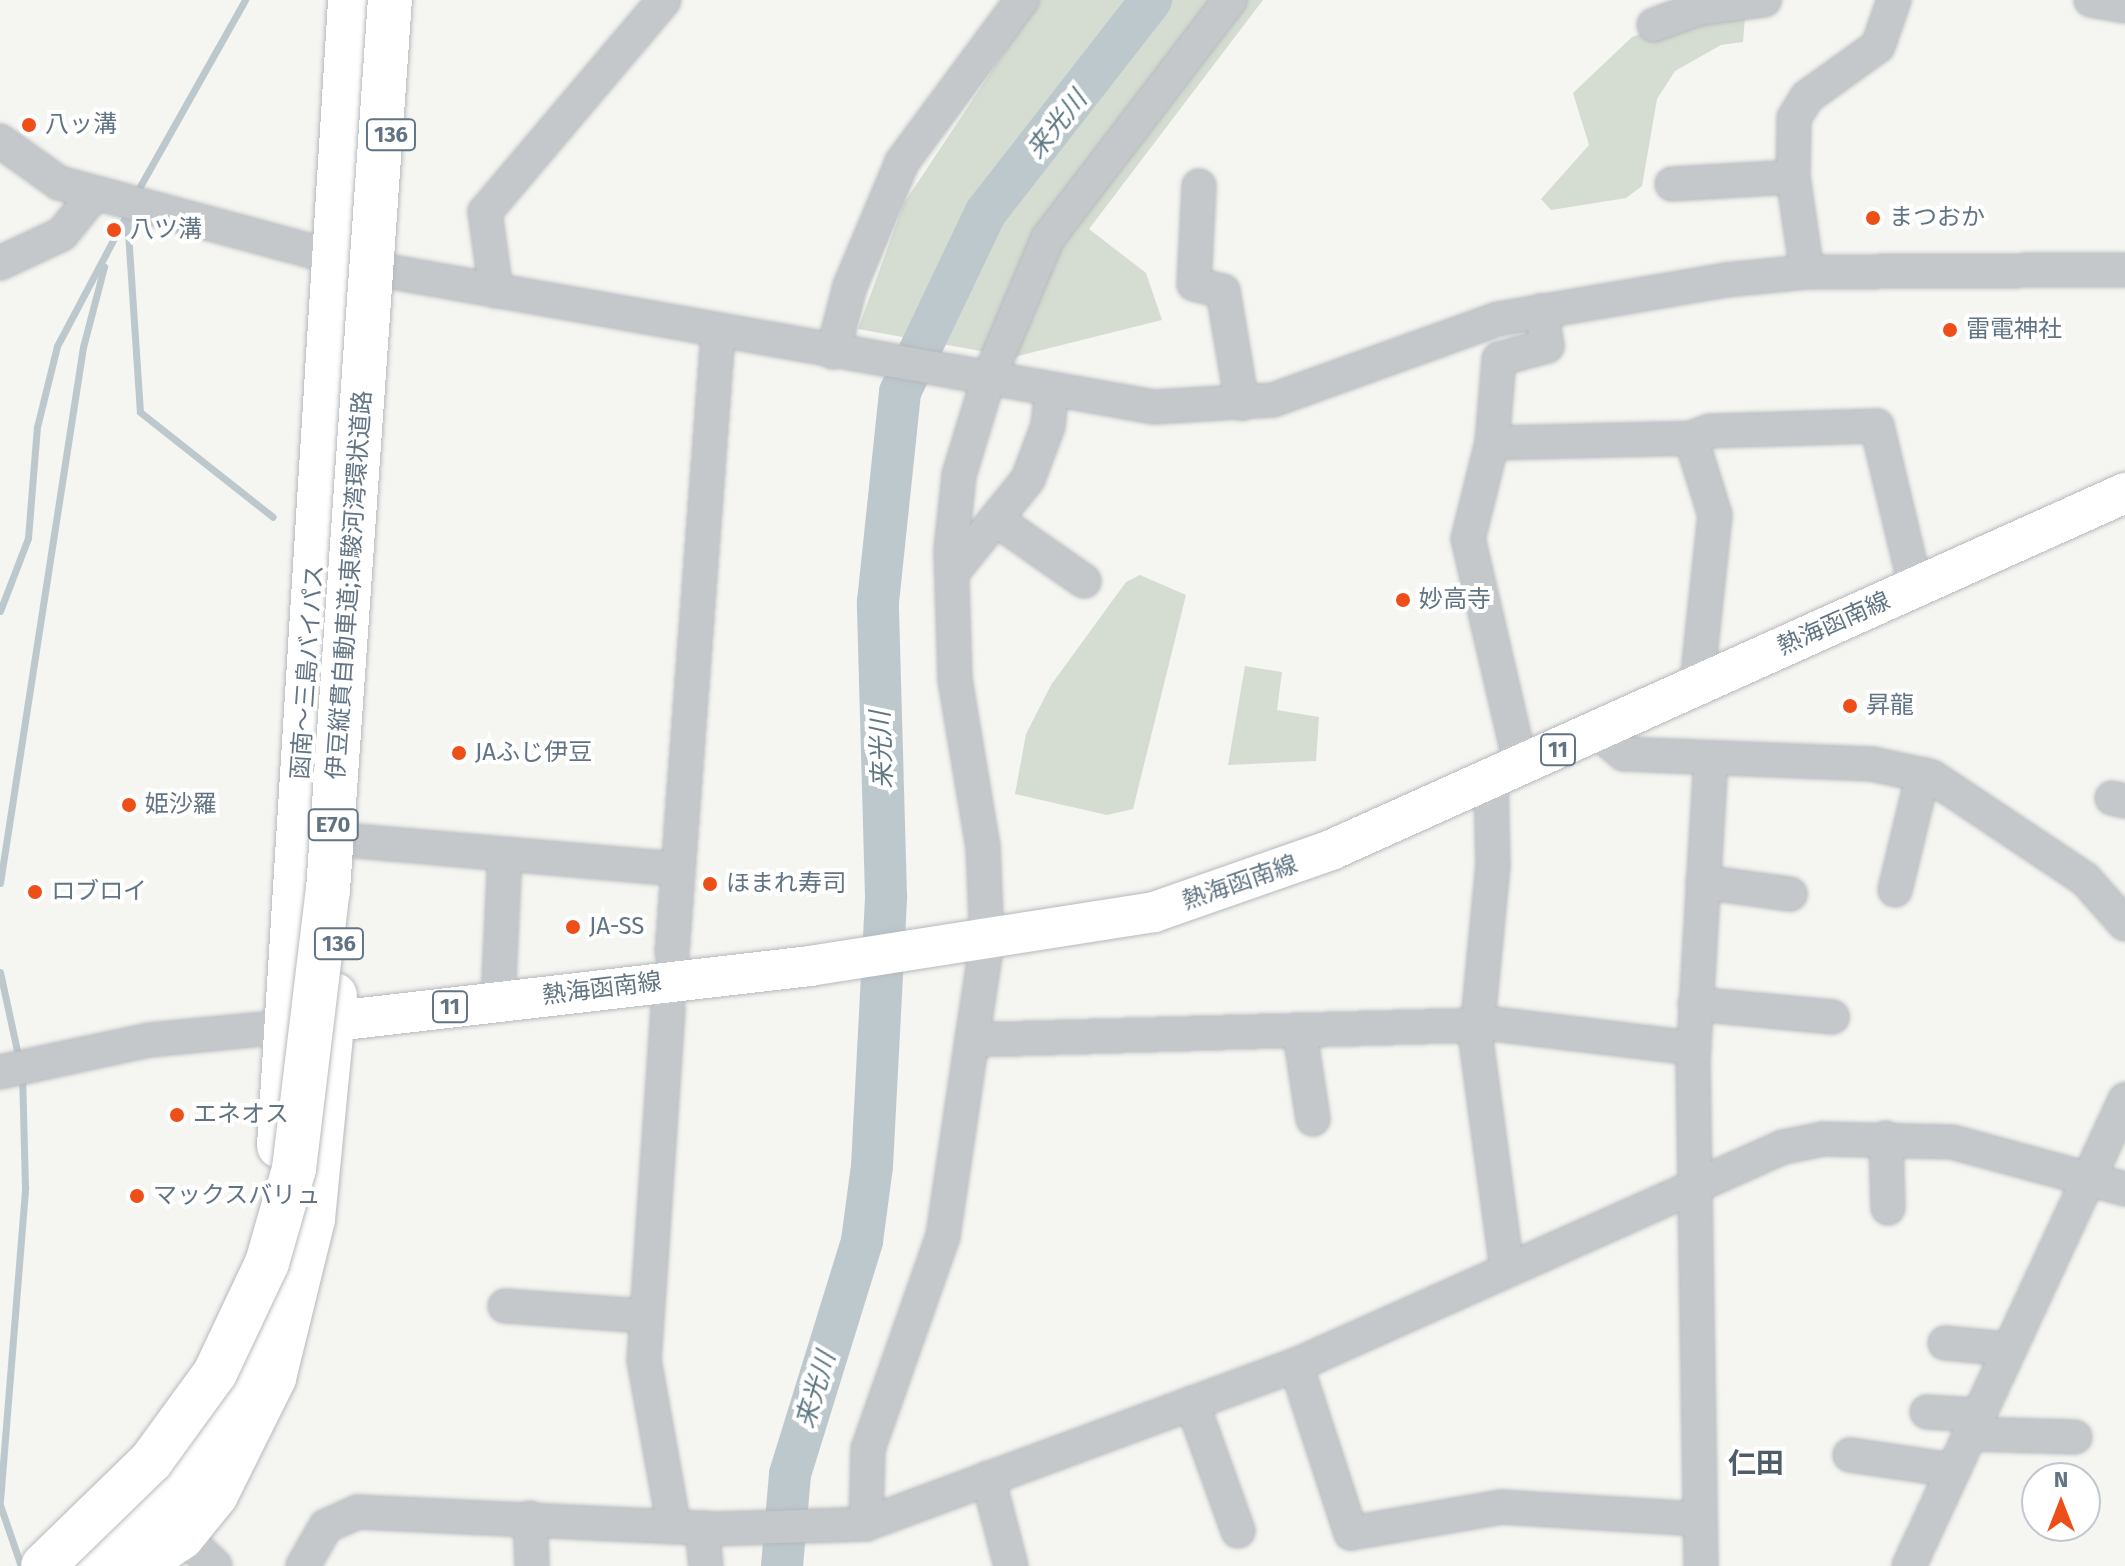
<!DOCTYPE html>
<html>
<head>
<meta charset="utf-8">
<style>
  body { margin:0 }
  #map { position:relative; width:2125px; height:1566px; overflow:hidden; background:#f5f5f1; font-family:"Fira Sans","Noto Sans JP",sans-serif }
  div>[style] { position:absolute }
  .green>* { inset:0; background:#d5ddd2 }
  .stream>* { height:7px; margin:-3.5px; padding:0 3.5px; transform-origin:3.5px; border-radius:3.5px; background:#bdc8cd }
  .river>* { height:42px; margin:-21px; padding:0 21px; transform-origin:21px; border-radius:21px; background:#bdc8cd }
  .roads { filter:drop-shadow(0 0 2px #b5b9bd) drop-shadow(0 0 2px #b5b9bd) }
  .minor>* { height:32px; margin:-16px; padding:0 16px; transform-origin:16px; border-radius:16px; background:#c4c8cb }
  .major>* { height:40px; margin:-20px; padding:0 20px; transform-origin:20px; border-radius:20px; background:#fff }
  .highway>* { height:44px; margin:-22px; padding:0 22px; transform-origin:22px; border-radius:22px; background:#fff }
  .bridges { filter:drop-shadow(0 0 2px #b6babd) drop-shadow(0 0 2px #b6babd) }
  .highway-bridge>* { height:44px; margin:-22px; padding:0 22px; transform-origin:22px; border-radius:22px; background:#fff }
  .dots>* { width:22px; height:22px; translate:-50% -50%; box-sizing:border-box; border:4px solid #fff; border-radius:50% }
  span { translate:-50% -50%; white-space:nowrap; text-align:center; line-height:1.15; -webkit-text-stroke:8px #fff; paint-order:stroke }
  .shield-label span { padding:2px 6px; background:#fff; border:2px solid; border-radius:6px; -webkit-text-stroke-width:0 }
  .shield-label { font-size:22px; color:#627484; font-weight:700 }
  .poi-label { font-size:24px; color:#627484 }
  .left { translate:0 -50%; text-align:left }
  .street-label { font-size:24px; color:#627484 }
  .water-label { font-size:26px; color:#5e7781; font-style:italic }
  .quarter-label { font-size:28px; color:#505d68; font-weight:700 }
  .north { position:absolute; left:2021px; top:1462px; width:80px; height:80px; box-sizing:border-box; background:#fff; border:2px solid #c0c7ce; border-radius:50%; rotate:0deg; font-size:22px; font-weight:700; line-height:32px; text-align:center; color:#627484 }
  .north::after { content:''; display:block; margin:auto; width:28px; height:36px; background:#ee4f18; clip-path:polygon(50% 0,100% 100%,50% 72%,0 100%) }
</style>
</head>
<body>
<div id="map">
  <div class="green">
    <i style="clip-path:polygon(1039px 0,1263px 0,1089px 229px,1146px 273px,1162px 320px,1014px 357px,858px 329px,904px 203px)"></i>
    <i style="clip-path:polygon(1745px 17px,1743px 42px,1721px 45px,1675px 71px,1657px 99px,1642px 186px,1626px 198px,1551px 210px,1541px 199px,1589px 145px,1573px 93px,1632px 37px,1684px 18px)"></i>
    <i style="clip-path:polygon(1140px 575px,1186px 595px,1133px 809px,1107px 815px,1015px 794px,1026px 734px,1051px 685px,1126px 582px)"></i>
    <i style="clip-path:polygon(1245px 666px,1282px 672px,1277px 710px,1319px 717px,1316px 761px,1228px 765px)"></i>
  </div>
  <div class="stream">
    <i style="left:134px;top:197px;width:226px;rotate:-60.6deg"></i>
    <i style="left:127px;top:217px;width:195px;rotate:86.2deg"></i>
    <i style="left:140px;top:412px;width:169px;rotate:38.3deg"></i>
    <i style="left:0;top:611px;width:78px;rotate:-69deg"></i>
    <i style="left:28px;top:538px;width:111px;rotate:-85.4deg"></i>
    <i style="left:37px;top:427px;width:83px;rotate:-76.1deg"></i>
    <i style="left:57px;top:346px;width:152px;rotate:-62.1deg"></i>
    <i style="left:0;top:883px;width:542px;rotate:-81.2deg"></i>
    <i style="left:83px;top:347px;width:83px;rotate:-75.3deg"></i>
    <i style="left:0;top:972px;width:90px;rotate:77.8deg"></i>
    <i style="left:0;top:1501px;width:315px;rotate:-85.4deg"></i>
    <i style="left:25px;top:1187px;width:111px;rotate:-91.5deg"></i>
    <i style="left:0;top:1505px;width:65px;rotate:71deg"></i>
  </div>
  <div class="river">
    <i style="left:782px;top:1566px;width:92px;rotate:-85deg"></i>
    <i style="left:790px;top:1474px;width:244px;rotate:-72.8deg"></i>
    <i style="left:862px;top:1241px;width:76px;rotate:-82.4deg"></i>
    <i style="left:872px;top:1166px;width:270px;rotate:-87deg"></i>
    <i style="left:886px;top:896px;width:294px;rotate:-91.6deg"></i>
    <i style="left:878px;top:602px;width:211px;rotate:-84deg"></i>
    <i style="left:900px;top:392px;width:199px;rotate:-64.5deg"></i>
    <i style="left:986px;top:212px;width:269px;rotate:-52.1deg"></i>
  </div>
  <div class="roads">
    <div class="minor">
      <i style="left:2091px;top:0;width:35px;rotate:10deg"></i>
      <i style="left:1654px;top:25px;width:47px;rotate:-20deg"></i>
      <i style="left:1698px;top:9px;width:67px;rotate:-7.8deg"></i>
      <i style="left:0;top:141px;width:72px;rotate:35.4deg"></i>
      <i style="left:59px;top:183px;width:334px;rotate:15.1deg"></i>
      <i style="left:381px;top:270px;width:785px;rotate:10.05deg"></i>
      <i style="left:1154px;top:407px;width:119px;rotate:-3.4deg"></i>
      <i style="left:1273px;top:400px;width:239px;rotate:-19.8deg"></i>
      <i style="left:1498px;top:319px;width:230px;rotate:-9.7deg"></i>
      <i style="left:1725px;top:280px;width:82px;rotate:-5.6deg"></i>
      <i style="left:1807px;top:272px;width:318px;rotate:-0.4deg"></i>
      <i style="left:1672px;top:184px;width:121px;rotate:-3.3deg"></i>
      <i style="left:1199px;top:186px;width:98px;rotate:92.9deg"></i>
      <i style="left:1194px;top:284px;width:30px;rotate:14deg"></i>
      <i style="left:1223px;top:291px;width:114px;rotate:80.4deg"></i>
      <i style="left:0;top:263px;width:68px;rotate:-25.1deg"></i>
      <i style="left:62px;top:234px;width:53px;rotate:-51.2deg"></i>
      <i style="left:1807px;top:272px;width:96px;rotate:-98.4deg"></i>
      <i style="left:1793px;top:177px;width:59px;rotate:-89deg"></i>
      <i style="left:1794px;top:118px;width:25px;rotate:-58deg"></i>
      <i style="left:1807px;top:97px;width:87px;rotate:-35.7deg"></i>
      <i style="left:1878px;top:46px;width:49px;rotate:-70.8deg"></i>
      <i style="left:496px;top:291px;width:80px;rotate:-97.9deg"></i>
      <i style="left:485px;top:212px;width:277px;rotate:-49.8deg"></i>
      <i style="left:833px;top:352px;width:68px;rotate:-75.6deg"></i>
      <i style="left:850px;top:286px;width:134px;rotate:-67.2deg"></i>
      <i style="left:902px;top:162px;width:202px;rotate:-53.5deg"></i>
      <i style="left:1691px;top:438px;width:20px;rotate:-20deg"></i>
      <i style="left:1710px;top:431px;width:167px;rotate:-1.7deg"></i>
      <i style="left:1877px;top:426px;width:167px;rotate:76.5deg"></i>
      <i style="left:1492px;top:443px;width:199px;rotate:-1.4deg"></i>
      <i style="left:1691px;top:438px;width:81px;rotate:72.7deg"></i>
      <i style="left:1715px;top:515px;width:170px;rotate:96.1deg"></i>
      <i style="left:998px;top:521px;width:105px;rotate:34.9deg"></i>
      <i style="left:952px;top:573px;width:121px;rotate:-51deg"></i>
      <i style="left:1028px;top:479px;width:57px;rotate:-69.3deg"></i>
      <i style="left:1048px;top:426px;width:36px;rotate:-84deg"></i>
      <i style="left:1599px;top:733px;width:33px;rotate:40deg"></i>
      <i style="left:1624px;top:754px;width:248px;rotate:2.3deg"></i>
      <i style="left:1872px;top:764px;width:61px;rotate:12.2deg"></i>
      <i style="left:1932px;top:777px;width:184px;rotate:33.7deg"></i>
      <i style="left:2085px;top:879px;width:60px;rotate:48.4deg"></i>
      <i style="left:1521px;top:766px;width:233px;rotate:-103.1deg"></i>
      <i style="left:1468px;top:539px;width:99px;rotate:-76deg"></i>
      <i style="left:1492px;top:443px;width:84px;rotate:-85.2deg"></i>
      <i style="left:1499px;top:359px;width:50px;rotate:-15.2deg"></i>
      <i style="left:1547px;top:346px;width:36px;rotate:-99deg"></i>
      <i style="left:1491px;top:780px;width:85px;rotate:88.7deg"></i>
      <i style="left:1493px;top:865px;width:176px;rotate:95.5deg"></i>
      <i style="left:1476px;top:1040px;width:230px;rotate:82.3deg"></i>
      <i style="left:2112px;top:798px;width:13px;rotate:13deg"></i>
      <i style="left:345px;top:840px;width:334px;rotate:5deg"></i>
      <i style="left:1703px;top:882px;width:88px;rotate:7.9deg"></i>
      <i style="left:1895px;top:890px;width:119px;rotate:-76.4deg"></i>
      <i style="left:672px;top:953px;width:621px;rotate:-85.75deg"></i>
      <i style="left:498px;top:1001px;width:147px;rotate:-87.3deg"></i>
      <i style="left:1695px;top:1004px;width:138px;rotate:5.4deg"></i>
      <i style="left:668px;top:1009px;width:352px;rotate:93.9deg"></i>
      <i style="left:644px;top:1360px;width:170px;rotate:79.8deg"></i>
      <i style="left:1477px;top:1022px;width:218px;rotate:6.9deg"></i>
      <i style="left:1300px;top:1034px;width:86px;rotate:81.3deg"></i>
      <i style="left:972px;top:1040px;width:99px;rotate:-81.3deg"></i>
      <i style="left:987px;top:942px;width:95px;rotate:-92.4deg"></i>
      <i style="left:983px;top:847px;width:170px;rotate:-99.5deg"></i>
      <i style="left:955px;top:679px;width:129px;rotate:-91.8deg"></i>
      <i style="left:951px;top:550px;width:75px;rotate:-83.9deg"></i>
      <i style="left:959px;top:475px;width:99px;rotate:-73deg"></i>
      <i style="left:988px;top:380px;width:154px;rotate:-67.1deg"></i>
      <i style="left:1048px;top:238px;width:300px;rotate:-52.6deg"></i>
      <i style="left:0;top:1072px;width:152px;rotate:-12.1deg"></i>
      <i style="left:149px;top:1040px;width:137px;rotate:-5.5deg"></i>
      <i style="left:1886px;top:1138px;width:70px;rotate:88.4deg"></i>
      <i style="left:505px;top:1306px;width:139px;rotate:4.1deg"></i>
      <i style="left:1945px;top:1343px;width:62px;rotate:5.5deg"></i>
      <i style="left:1296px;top:1365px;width:177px;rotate:71.9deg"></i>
      <i style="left:1351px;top:1533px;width:152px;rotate:-9.8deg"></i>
      <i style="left:1501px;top:1507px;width:194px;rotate:3.5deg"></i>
      <i style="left:1192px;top:1403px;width:136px;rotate:70.2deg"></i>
      <i style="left:1927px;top:1412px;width:50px;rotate:3.4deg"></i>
      <i style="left:1969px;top:1434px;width:106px;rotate:1.6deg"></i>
      <i style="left:1850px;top:1455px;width:103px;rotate:8.4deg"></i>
      <i style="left:988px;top:1478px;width:91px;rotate:75.4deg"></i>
      <i style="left:530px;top:1518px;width:48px;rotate:87.6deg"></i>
      <i style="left:169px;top:1523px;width:63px;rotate:43.1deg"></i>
      <i style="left:866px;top:1524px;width:75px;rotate:-88.5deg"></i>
      <i style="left:868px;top:1449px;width:226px;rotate:-70.6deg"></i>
      <i style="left:943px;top:1236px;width:198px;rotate:-81.6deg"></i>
      <i style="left:972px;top:1040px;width:505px;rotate:-1.7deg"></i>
      <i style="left:702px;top:1528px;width:38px;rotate:84deg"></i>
      <i style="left:303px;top:1566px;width:46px;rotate:-60.1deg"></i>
      <i style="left:326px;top:1526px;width:35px;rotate:-24deg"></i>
      <i style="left:358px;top:1512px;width:356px;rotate:2.7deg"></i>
      <i style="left:714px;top:1529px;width:152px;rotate:-1.9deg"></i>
      <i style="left:866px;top:1524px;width:458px;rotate:-20.3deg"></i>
      <i style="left:1296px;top:1365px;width:534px;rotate:-24.12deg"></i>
      <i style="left:1783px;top:1147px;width:41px;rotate:-11.3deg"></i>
      <i style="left:1823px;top:1139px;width:129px;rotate:1.3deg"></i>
      <i style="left:1952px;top:1142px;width:179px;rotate:15.2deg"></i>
      <i style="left:1701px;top:1566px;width:505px;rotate:-90.91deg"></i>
      <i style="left:1693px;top:1061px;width:302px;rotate:-86.6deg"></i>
      <i style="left:1909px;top:1566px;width:514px;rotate:-65.13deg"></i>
    </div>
    <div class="major">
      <i style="left:301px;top:1025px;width:512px;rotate:-6.61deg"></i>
      <i style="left:810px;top:966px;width:348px;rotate:-8.9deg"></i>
      <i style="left:1154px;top:912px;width:188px;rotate:-19.3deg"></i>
      <i style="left:1331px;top:850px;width:871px;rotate:-24.21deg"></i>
    </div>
    <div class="highway">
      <i style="left:279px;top:1146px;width:1148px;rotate:-86.45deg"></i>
      <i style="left:83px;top:1566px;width:92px;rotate:-35.8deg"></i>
      <i style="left:158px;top:1512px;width:82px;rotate:-54.4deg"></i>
      <i style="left:206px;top:1445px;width:134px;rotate:-67.2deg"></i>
      <i style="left:139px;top:1566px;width:52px;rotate:-34deg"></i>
      <i style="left:182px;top:1537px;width:54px;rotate:-51deg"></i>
      <i style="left:216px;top:1495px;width:131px;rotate:-63.6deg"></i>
      <i style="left:274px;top:1378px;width:164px;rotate:-76.2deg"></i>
      <i style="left:313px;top:1219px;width:225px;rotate:-84.4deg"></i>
    </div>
  </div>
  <div class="bridges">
    <div class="highway-bridge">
      <i style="left:43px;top:1566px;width:151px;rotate:-44.2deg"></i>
      <i style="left:151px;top:1461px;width:109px;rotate:-54deg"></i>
      <i style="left:215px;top:1373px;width:122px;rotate:-64.7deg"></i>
      <i style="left:267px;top:1263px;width:98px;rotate:-74deg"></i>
      <i style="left:294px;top:1169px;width:281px;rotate:-83.1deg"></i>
      <i style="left:328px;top:890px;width:892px;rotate:-86.02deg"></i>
    </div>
  </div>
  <div class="dots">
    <i style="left:29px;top:125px;background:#ee4f18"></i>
    <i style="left:1873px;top:218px;background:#ee4f18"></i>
    <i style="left:114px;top:230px;background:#ee4f18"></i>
    <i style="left:1950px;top:330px;background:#ee4f18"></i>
    <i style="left:1403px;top:600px;background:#ee4f18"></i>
    <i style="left:1850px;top:706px;background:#ee4f18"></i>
    <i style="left:459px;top:753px;background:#ee4f18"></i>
    <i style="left:129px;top:805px;background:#ee4f18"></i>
    <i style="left:710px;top:884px;background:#ee4f18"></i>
    <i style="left:35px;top:892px;background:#ee4f18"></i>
    <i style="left:573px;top:927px;background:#ee4f18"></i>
    <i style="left:177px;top:1115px;background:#ee4f18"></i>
    <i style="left:137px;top:1196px;background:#ee4f18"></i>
  </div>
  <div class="shield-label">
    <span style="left:391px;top:135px">136</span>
    <span style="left:1558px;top:750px">11</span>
    <span style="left:333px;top:825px">E70</span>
    <span style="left:339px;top:944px">136</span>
    <span style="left:450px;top:1007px">11</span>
  </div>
  <div class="poi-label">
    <span class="left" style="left:45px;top:125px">八ッ溝</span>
    <span class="left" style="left:1889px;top:218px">まつおか</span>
    <span class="left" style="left:130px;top:230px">八ツ溝</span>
    <span class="left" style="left:1966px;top:330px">雷電神社</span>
    <span class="left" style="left:1419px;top:600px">妙高寺</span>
    <span class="left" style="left:1866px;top:706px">昇龍</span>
    <span class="left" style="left:475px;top:753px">JAふじ伊豆</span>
    <span class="left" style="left:145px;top:805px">姫沙羅</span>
    <span class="left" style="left:726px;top:884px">ほまれ寿司</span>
    <span class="left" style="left:51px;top:892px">ロブロイ</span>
    <span class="left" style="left:589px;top:927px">JA-SS</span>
    <span class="left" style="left:193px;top:1115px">エネオス</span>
    <span class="left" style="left:153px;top:1196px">マックスバリュ</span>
  </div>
  <div class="street-label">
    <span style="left:350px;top:585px;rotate:-86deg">伊豆縦貫自動車道;東駿河湾環状道路</span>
    <span style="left:1834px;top:624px;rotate:-24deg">熱海函南線</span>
    <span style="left:308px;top:672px;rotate:-86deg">函南～三島バイパス</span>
    <span style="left:1240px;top:883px;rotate:-19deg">熱海函南線</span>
    <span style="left:602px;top:989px;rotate:-7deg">熱海函南線</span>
  </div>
  <div class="water-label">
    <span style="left:1057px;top:125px;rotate:-51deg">来光川</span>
    <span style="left:882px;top:750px;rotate:-92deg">来光川</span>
    <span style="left:816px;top:1390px;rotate:-73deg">来光川</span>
  </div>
  <div class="quarter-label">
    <span style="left:1756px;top:1464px">仁田</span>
  </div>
  <div class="north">N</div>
</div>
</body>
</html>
